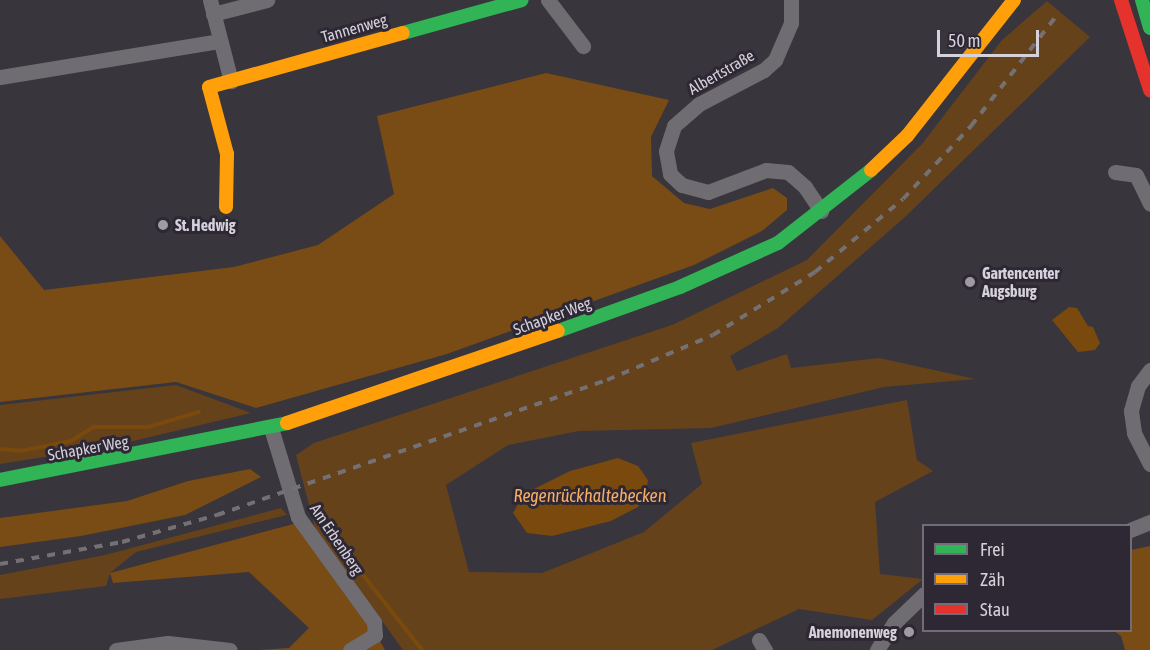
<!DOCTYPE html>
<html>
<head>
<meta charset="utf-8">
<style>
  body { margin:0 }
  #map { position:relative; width:1150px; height:650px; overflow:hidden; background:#38353c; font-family:"Asap Condensed",sans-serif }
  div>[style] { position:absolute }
  .green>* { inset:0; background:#66421b }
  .forest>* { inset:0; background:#794b15 }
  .water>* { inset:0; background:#79490d }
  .stream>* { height:4px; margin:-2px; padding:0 2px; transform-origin:2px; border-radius:2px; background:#79490d }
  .street>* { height:15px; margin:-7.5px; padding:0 7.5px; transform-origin:7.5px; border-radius:7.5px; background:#6f6d72 }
  .fast>* { height:14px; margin:-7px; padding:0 7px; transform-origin:7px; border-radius:7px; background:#30b455 }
  .slow>* { height:14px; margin:-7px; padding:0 7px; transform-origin:7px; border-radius:7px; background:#ff9f0a }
  .jam>* { height:14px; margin:-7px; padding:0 7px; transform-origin:7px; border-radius:7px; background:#e5322d }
  .rail>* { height:4px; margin-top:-2px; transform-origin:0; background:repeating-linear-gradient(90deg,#737175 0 8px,transparent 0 16px) }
  .dots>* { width:16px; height:16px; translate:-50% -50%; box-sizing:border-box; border:3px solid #2e2835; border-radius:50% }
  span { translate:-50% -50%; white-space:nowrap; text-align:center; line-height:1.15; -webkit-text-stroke:6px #2e2835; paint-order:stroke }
  .street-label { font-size:16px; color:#d5d2db }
  .poi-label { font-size:16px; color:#d5d2db; font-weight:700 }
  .left { translate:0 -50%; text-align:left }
  .right { translate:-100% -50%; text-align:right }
  .water-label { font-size:18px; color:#f7ae64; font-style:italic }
  .legend { position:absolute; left:922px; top:524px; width:210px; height:108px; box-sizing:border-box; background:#2e2835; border:2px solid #716c77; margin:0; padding:8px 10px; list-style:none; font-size:18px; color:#d5d2db }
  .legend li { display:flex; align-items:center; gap:12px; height:30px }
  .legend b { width:30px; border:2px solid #716c77 }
  .scale { position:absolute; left:937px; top:30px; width:102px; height:27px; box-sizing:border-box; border:3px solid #d5d2db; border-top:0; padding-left:8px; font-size:18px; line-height:21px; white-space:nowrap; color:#d5d2db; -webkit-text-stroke:4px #2e2835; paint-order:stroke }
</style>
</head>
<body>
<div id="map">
  <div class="green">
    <i style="clip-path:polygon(1047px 1px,1090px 37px,905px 217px,778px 328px,730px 356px,737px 371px,787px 354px,791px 368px,879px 358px,975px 379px,884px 387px,711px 428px,579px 431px,508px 445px,446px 485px,469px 572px,542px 573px,644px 532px,702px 484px,691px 443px,907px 400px,917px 460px,933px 471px,875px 502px,880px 574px,923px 579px,872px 620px,799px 609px,712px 650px,403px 650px,315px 528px,296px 455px,314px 443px,672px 325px,807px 260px,922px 144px,1002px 40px)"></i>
    <i style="clip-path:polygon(176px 385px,251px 413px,108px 447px,0 464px,0 405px)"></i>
    <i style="clip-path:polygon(281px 508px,287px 515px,136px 552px,110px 573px,106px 586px,0 599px,0 575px,105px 555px)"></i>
  </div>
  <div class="forest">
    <i style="clip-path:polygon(546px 73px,669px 100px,651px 137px,652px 176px,684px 203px,710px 209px,773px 188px,787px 198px,787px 210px,762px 231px,694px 265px,447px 354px,256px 408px,176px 382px,0 402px,0 236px,44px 290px,234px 267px,318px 245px,394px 194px,377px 116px)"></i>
    <i style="clip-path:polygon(250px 469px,261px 477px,185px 515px,81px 536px,0 547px,0 518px,127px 501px,188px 481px)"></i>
    <i style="clip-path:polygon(301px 522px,364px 612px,385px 650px,258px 650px,289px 648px,309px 628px,249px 572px,113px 583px,110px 573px)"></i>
    <i style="clip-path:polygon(1150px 546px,1150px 650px,1125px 650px,1121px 636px,1114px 631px,1130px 630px,1131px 550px)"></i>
  </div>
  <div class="water">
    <i style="clip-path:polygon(1069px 307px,1077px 308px,1088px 326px,1093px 327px,1100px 343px,1095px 350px,1078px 352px,1052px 320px)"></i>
    <i style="clip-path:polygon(618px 458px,638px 466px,648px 480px,646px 494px,638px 507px,611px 521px,552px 536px,527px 533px,513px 513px,522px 497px,536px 488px,570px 471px)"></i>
  </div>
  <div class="stream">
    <i style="left:0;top:449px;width:21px;rotate:5deg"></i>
    <i style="left:21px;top:451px;width:51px;rotate:-11.3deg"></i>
    <i style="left:71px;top:441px;width:26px;rotate:-32deg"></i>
    <i style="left:93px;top:427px;width:55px"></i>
    <i style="left:148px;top:427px;width:53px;rotate:-16.4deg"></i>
    <i style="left:330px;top:533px;width:149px;rotate:51.8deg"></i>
  </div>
  <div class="street">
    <i style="left:210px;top:0;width:84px;rotate:75.5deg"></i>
    <i style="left:548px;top:0;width:58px;rotate:52.7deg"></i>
    <i style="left:791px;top:0;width:23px;rotate:90deg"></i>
    <i style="left:791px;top:23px;width:40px;rotate:113.4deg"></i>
    <i style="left:775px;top:60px;width:15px;rotate:138deg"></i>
    <i style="left:764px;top:70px;width:73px;rotate:152.4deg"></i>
    <i style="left:699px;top:104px;width:33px;rotate:139deg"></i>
    <i style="left:674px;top:126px;width:26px;rotate:108deg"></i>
    <i style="left:666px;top:151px;width:23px;rotate:80deg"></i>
    <i style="left:670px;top:174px;width:16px;rotate:43deg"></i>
    <i style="left:682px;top:185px;width:27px;rotate:15deg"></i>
    <i style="left:708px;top:192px;width:62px;rotate:-20.8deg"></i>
    <i style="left:766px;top:170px;width:22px;rotate:5deg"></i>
    <i style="left:788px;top:172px;width:23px;rotate:41deg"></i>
    <i style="left:805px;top:187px;width:29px;rotate:56deg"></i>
    <i style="left:213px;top:14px;width:56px;rotate:-14.5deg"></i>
    <i style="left:0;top:77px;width:223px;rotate:-9.3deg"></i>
    <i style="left:1115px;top:172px;width:21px;rotate:8deg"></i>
    <i style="left:1136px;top:175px;width:32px;rotate:64deg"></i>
    <i style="left:1150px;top:370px;width:20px;rotate:127deg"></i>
    <i style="left:1138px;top:386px;width:26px;rotate:106deg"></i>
    <i style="left:1131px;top:411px;width:22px;rotate:82deg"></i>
    <i style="left:1134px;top:433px;width:35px;rotate:63deg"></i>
    <i style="left:271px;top:428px;width:93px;rotate:73.1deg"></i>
    <i style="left:298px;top:517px;width:130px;rotate:54.1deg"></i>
    <i style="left:374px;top:622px;width:13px;rotate:86deg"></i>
    <i style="left:375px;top:635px;width:29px;rotate:149deg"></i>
    <i style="left:1130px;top:530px;width:22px;rotate:-22deg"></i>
    <i style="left:759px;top:640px;width:12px;rotate:59deg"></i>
    <i style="left:116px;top:650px;width:52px;rotate:-7.7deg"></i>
    <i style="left:168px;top:643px;width:62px;rotate:6.4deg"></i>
    <i style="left:877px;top:650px;width:32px;rotate:-58deg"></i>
    <i style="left:894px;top:623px;width:42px;rotate:-44deg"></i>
  </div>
  <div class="fast">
    <i style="left:1142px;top:0;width:29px;rotate:74deg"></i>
    <i style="left:403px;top:33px;width:123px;rotate:-15.5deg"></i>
    <i style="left:558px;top:331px;width:130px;rotate:-19.8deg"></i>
    <i style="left:680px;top:287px;width:107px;rotate:-24.2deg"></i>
    <i style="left:778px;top:243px;width:118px;rotate:-38.1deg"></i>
    <i style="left:0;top:480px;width:293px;rotate:-11.2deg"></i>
  </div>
  <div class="slow">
    <i style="left:871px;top:170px;width:50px;rotate:-43.4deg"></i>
    <i style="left:907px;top:136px;width:173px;rotate:-51.8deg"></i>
    <i style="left:226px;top:207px;width:53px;rotate:-88.9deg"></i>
    <i style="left:227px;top:154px;width:69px;rotate:-105deg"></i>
    <i style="left:209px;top:87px;width:201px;rotate:-15.6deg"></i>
    <i style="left:287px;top:423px;width:286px;rotate:-18.8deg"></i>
  </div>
  <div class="jam">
    <i style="left:1121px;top:0;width:95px;rotate:72.1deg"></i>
  </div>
  <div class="rail">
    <i style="left:0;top:564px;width:124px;rotate:-10.2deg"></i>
    <i style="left:122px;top:542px;width:99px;rotate:-15.9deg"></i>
    <i style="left:217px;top:515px;width:413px;rotate:-19.1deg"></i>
    <i style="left:607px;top:380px;width:115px;rotate:-23deg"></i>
    <i style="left:713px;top:335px;width:120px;rotate:-31.7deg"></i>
    <i style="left:815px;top:272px;width:114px;rotate:-39.7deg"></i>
    <i style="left:903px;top:199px;width:100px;rotate:-47deg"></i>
    <i style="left:971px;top:126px;width:142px;rotate:-52.2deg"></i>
  </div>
  <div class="dots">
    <i style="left:163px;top:225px;background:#9e9ba3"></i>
    <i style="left:970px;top:282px;background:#9e9ba3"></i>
    <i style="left:909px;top:632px;background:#9e9ba3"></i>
  </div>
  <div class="street-label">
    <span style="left:354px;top:28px;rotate:-16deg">Tannenweg</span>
    <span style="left:721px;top:72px;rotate:-30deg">Albertstraße</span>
    <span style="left:552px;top:316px;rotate:-20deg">Schapker Weg</span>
    <span style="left:88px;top:448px;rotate:-10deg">Schapker Weg</span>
    <span style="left:337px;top:539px;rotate:56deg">Am Erbenberg</span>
  </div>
  <div class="poi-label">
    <span class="left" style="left:175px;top:225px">St. Hedwig</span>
    <span class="left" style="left:982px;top:282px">Gartencenter<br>Augsburg</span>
    <span class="right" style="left:897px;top:632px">Anemonenweg</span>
  </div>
  <div class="water-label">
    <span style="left:590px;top:496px">Regenrückhaltebecken</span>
  </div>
  <ul class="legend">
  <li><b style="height:8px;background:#30b455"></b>Frei</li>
  <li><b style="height:8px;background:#ff9f0a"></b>Zäh</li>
  <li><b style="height:8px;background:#e5322d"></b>Stau</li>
  </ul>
  <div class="scale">50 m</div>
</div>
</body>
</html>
